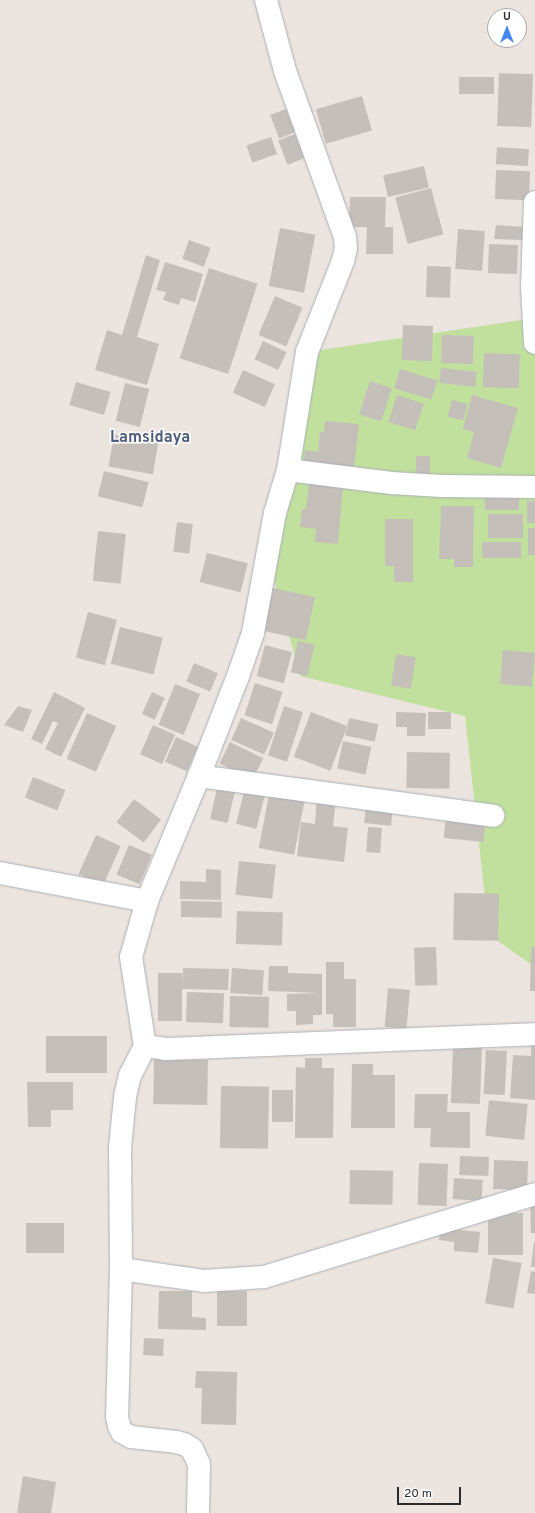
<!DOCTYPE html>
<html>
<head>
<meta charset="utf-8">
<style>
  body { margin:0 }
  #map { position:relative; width:535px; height:1513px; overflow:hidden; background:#ece4de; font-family:Overpass,sans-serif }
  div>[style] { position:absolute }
  .green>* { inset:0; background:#c1e09d }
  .building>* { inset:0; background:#c5bfba; transform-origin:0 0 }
  .roads { filter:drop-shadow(0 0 1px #abb0b7) drop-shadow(0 0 1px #abb0b7) }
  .minor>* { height:22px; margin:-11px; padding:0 11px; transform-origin:11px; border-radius:11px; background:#fff }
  span { translate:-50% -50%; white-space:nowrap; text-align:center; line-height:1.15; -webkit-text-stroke:3px #fff; paint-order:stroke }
  .quarter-label { font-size:16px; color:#4d5e7a; font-weight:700 }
  .north { position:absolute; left:487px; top:8px; width:40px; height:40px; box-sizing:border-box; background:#fff; border:1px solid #aaa; border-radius:50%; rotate:0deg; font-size:11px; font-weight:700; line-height:16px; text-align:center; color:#2b2b2b }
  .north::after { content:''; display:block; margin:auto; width:14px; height:18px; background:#4687f2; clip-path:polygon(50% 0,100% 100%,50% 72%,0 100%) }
  .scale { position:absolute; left:397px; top:1487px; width:64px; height:18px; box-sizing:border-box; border:2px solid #2b2b2b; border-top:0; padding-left:5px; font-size:12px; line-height:14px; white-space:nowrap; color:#2b2b2b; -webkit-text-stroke:3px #fff; paint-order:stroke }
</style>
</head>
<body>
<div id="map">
  <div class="green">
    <i style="clip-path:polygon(535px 318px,535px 967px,489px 935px,465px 716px,300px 676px,267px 554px,307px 352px)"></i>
  </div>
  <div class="building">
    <i style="left:499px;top:73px;width:34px;height:53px;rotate:2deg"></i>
    <i style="left:459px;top:77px;width:35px;height:17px"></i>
    <i style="left:362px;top:96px;width:36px;height:48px;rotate:74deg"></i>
    <i style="left:286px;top:109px;width:25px;height:17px;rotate:69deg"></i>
    <i style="left:295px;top:134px;width:26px;height:18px;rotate:69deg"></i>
    <i style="left:271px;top:137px;width:18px;height:26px;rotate:71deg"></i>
    <i style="left:497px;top:147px;width:32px;height:17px;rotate:4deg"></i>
    <i style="left:424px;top:166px;width:22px;height:42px;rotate:77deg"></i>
    <i style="left:496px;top:170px;width:34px;height:29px;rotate:2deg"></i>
    <i style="left:431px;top:188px;width:48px;height:37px;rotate:75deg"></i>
    <i style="clip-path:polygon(350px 197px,386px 197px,385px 227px,393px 227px,393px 254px,366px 254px,367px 227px,349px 227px)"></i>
    <i style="clip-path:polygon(496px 225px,524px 227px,522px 240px,494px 239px)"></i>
    <i style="left:280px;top:228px;width:36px;height:59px;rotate:11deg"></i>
    <i style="left:458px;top:229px;width:27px;height:40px;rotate:4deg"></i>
    <i style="left:189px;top:240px;width:23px;height:20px;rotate:20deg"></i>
    <i style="left:489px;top:244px;width:29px;height:29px;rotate:2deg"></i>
    <i style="clip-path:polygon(146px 255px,160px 260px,137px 337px,159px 344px,147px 385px,95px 370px,107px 330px,122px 335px)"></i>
    <i style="clip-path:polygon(165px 262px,203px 274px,195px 302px,181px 298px,179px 305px,163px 300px,166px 292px,156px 290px)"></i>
    <i style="left:427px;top:266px;width:24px;height:31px;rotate:2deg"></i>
    <i style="left:209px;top:268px;width:51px;height:95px;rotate:18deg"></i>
    <i style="left:275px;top:296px;width:30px;height:42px;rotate:23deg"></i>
    <i style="left:403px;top:325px;width:30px;height:35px;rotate:2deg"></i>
    <i style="left:442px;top:335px;width:32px;height:28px;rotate:2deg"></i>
    <i style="left:263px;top:341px;width:26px;height:20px;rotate:25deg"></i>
    <i style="left:484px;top:353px;width:36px;height:34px;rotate:2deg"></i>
    <i style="left:441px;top:368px;width:36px;height:15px;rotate:6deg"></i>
    <i style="left:400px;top:369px;width:39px;height:20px;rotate:17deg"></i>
    <i style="left:243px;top:370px;width:35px;height:25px;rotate:24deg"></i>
    <i style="left:370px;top:381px;width:23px;height:35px;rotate:18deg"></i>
    <i style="left:76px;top:382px;width:36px;height:24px;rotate:16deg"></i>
    <i style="left:125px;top:383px;width:25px;height:39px;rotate:14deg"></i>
    <i style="left:397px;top:395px;width:28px;height:28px;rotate:18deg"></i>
    <i style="clip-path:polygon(472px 395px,518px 408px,501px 468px,467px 458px,474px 432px,463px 429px)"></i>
    <i style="left:452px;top:400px;width:16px;height:17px;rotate:15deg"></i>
    <i style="clip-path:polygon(325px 421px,359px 424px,354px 467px,304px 462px,305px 450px,318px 452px,320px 432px,324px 432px)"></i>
    <i style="left:114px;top:435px;width:45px;height:32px;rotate:10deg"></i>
    <i style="left:416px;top:456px;width:14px;height:20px"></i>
    <i style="left:104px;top:471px;width:46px;height:26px;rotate:14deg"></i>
    <i style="clip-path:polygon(309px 481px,343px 484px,338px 544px,315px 542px,316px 529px,300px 527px,302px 509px,306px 509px)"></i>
    <i style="left:485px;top:489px;width:34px;height:21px"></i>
    <i style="left:527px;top:501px;width:8px;height:22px"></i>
    <i style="clip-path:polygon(441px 506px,474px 506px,473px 567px,454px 567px,454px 559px,439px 559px)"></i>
    <i style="left:488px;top:514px;width:35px;height:24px"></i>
    <i style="clip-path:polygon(385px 519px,413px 519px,413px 582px,394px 582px,394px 566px,385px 566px)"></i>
    <i style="left:177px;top:522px;width:16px;height:30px;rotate:7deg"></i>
    <i style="left:535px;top:528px;width:27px;height:7px;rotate:90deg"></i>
    <i style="left:98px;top:531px;width:28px;height:50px;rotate:6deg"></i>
    <i style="left:482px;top:542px;width:39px;height:16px"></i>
    <i style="left:207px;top:553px;width:42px;height:30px;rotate:14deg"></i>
    <i style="left:273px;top:588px;width:43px;height:44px;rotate:12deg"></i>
    <i style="left:88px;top:612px;width:30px;height:47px;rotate:15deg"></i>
    <i style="left:120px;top:627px;width:44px;height:38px;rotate:14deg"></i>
    <i style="left:298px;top:641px;width:17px;height:32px;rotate:13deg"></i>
    <i style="left:265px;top:645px;width:28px;height:32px;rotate:15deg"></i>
    <i style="left:503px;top:650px;width:32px;height:34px;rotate:5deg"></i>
    <i style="left:396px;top:654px;width:20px;height:32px;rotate:9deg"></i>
    <i style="left:194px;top:663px;width:26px;height:20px;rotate:23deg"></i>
    <i style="left:255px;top:683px;width:29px;height:34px;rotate:18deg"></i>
    <i style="left:175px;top:684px;width:27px;height:44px;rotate:22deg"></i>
    <i style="clip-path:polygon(54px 692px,85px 708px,61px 757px,45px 749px,58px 723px,53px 721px,42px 744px,31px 739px)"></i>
    <i style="left:152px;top:692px;width:14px;height:24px;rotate:25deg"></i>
    <i style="clip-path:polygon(18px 706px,32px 710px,23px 732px,4px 725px)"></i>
    <i style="left:284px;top:706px;width:20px;height:52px;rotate:18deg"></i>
    <i style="left:311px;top:712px;width:39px;height:48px;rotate:21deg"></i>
    <i style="clip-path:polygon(396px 712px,426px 713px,425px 736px,407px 736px,407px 727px,396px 727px)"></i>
    <i style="left:428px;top:712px;width:23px;height:17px"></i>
    <i style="left:87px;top:713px;width:32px;height:50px;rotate:24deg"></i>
    <i style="left:241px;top:718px;width:36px;height:24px;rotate:24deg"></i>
    <i style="left:349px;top:718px;width:30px;height:18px;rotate:12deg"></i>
    <i style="left:153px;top:725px;width:24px;height:32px;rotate:24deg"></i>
    <i style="left:176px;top:737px;width:24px;height:27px;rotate:24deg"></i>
    <i style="left:343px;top:741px;width:29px;height:28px;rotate:12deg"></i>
    <i style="left:230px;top:742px;width:37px;height:24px;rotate:26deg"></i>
    <i style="left:407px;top:752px;width:43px;height:36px;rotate:1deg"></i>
    <i style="left:33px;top:777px;width:35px;height:22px;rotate:22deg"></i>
    <i style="left:219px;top:780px;width:18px;height:40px;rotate:13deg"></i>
    <i style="left:246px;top:784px;width:21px;height:41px;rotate:14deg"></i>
    <i style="left:270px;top:790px;width:36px;height:59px;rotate:11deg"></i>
    <i style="clip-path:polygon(317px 796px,336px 798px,333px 826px,348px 828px,344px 862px,297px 856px,301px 822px,315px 824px)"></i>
    <i style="left:134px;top:799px;width:34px;height:29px;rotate:37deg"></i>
    <i style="left:366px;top:805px;width:27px;height:18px;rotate:6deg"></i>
    <i style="left:446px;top:816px;width:40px;height:22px;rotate:6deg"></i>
    <i style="left:368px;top:827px;width:14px;height:25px;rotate:4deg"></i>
    <i style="left:96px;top:835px;width:27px;height:43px;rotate:24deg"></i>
    <i style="left:129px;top:845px;width:25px;height:32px;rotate:23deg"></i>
    <i style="left:239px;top:861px;width:37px;height:34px;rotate:6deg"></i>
    <i style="clip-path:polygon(206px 869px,221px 870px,221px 900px,180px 899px,180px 881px,206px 882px)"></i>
    <i style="left:454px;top:893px;width:45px;height:47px;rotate:1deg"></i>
    <i style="left:181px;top:901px;width:41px;height:16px;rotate:1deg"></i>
    <i style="left:237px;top:911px;width:46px;height:33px;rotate:2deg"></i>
    <i style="left:436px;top:947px;width:38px;height:22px;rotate:88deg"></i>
    <i style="clip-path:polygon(531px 947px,535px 947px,535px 991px,530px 991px)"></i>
    <i style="clip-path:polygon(326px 962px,344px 962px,344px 979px,356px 979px,356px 1027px,333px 1027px,333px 1014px,326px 1014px)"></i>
    <i style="clip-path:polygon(269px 966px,288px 966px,288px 973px,322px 974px,322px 1015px,313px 1015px,313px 1024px,296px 1025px,296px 1011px,287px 1011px,287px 994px,319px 993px,268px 991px)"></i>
    <i style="clip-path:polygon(183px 968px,229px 969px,228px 990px,182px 989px,182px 1021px,158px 1021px,158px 973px,182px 973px,182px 986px)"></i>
    <i style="left:232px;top:968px;width:32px;height:25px;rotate:4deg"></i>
    <i style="left:388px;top:988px;width:22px;height:39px;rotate:5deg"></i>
    <i style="left:187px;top:992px;width:37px;height:30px;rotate:2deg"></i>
    <i style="left:230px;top:996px;width:39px;height:31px;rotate:1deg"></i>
    <i style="left:46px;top:1036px;width:61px;height:37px"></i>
    <i style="clip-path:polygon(531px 1044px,535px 1044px,535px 1100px,510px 1098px,513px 1055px,531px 1056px)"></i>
    <i style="left:453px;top:1045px;width:29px;height:58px;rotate:2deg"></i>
    <i style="left:486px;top:1050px;width:21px;height:44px;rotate:3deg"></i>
    <i style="clip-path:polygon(305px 1058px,322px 1058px,322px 1068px,334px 1068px,333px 1138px,295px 1138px,296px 1067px,305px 1068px)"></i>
    <i style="left:154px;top:1059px;width:54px;height:45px;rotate:1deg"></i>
    <i style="clip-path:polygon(352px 1064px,373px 1064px,373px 1075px,395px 1075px,395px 1128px,351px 1128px)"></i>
    <i style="clip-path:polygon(27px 1082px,73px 1082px,73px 1110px,51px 1110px,51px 1127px,28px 1127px)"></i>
    <i style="left:221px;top:1086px;width:48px;height:62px;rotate:1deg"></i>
    <i style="left:272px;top:1090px;width:21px;height:32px"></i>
    <i style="clip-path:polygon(415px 1094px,448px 1094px,447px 1112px,470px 1112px,470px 1148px,430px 1147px,431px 1128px,414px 1128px)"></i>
    <i style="left:489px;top:1100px;width:39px;height:36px;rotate:6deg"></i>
    <i style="left:460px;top:1156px;width:29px;height:19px;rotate:2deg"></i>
    <i style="left:494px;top:1160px;width:34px;height:29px;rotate:2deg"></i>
    <i style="left:419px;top:1163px;width:29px;height:42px;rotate:2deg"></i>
    <i style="left:350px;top:1170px;width:43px;height:34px;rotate:1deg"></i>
    <i style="left:454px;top:1178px;width:29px;height:21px;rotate:4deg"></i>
    <i style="clip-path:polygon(535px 1201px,535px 1233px,531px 1233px,530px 1202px)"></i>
    <i style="left:488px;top:1213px;width:35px;height:42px"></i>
    <i style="left:64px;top:1223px;width:30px;height:38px;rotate:90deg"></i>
    <i style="clip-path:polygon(440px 1228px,480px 1232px,478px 1253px,454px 1251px,454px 1242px,439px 1240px)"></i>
    <i style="clip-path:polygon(534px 1242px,535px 1242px,535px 1267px,531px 1267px)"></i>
    <i style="left:493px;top:1258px;width:29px;height:46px;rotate:10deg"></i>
    <i style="clip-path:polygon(531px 1271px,535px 1272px,535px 1294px,527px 1293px)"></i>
    <i style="clip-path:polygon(159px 1291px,192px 1291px,192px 1317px,206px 1318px,206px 1330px,158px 1329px)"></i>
    <i style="left:217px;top:1291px;width:30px;height:35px"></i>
    <i style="left:144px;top:1338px;width:20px;height:17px;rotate:3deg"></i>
    <i style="clip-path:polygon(196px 1371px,237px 1372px,236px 1425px,201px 1424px,202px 1388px,195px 1388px)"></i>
    <i style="clip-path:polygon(23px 1476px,56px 1482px,51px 1513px,17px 1513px)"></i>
  </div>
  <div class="roads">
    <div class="minor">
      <i style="left:266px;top:0;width:73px;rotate:75deg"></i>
      <i style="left:285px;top:71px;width:177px;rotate:70.1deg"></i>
      <i style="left:345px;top:237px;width:11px;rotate:85deg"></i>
      <i style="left:346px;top:248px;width:13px;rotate:103deg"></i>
      <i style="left:343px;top:261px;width:98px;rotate:111.6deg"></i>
      <i style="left:307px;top:352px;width:120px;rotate:99.1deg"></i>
      <i style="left:288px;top:470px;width:45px;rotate:106.8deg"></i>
      <i style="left:275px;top:513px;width:122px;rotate:100.4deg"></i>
      <i style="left:253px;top:633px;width:46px;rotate:109.2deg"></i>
      <i style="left:238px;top:676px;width:107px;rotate:111.3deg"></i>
      <i style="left:199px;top:776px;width:135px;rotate:112.6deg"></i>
      <i style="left:147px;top:901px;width:58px;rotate:105.9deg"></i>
      <i style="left:131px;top:957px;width:90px;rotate:81.1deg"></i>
      <i style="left:145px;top:1046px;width:21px;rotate:8deg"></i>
      <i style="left:166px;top:1049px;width:369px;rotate:-2.3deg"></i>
      <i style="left:535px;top:202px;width:84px;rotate:92deg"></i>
      <i style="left:532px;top:286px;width:57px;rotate:87deg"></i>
      <i style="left:288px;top:470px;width:104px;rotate:7.2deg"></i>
      <i style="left:391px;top:483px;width:51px;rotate:3.4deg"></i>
      <i style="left:442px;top:486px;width:93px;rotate:0.6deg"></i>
      <i style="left:199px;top:776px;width:297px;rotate:7.7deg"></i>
      <i style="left:0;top:873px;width:150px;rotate:10.8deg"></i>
      <i style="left:145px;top:1046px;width:33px;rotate:117deg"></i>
      <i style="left:130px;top:1075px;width:23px;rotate:103deg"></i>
      <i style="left:125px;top:1097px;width:51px;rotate:95.6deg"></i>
      <i style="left:120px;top:1148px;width:121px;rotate:89.5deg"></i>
      <i style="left:121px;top:1269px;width:83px;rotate:8.3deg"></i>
      <i style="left:203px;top:1281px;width:61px;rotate:-3.8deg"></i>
      <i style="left:264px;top:1277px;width:283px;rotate:-17deg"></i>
      <i style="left:121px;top:1269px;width:148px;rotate:91.5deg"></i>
      <i style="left:117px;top:1417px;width:9px;rotate:77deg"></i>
      <i style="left:119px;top:1426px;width:7px;rotate:63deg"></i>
      <i style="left:122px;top:1432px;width:10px;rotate:29deg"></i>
      <i style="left:131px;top:1437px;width:45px;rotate:6.3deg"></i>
      <i style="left:176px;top:1442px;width:8px;rotate:14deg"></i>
      <i style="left:184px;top:1444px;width:9px;rotate:32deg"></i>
      <i style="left:192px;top:1449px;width:17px;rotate:65deg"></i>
      <i style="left:199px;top:1464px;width:49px;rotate:91.2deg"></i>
    </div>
  </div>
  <div class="quarter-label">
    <span style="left:150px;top:438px">Lamsidaya</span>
  </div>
  <div class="north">U</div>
  <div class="scale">20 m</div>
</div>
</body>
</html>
